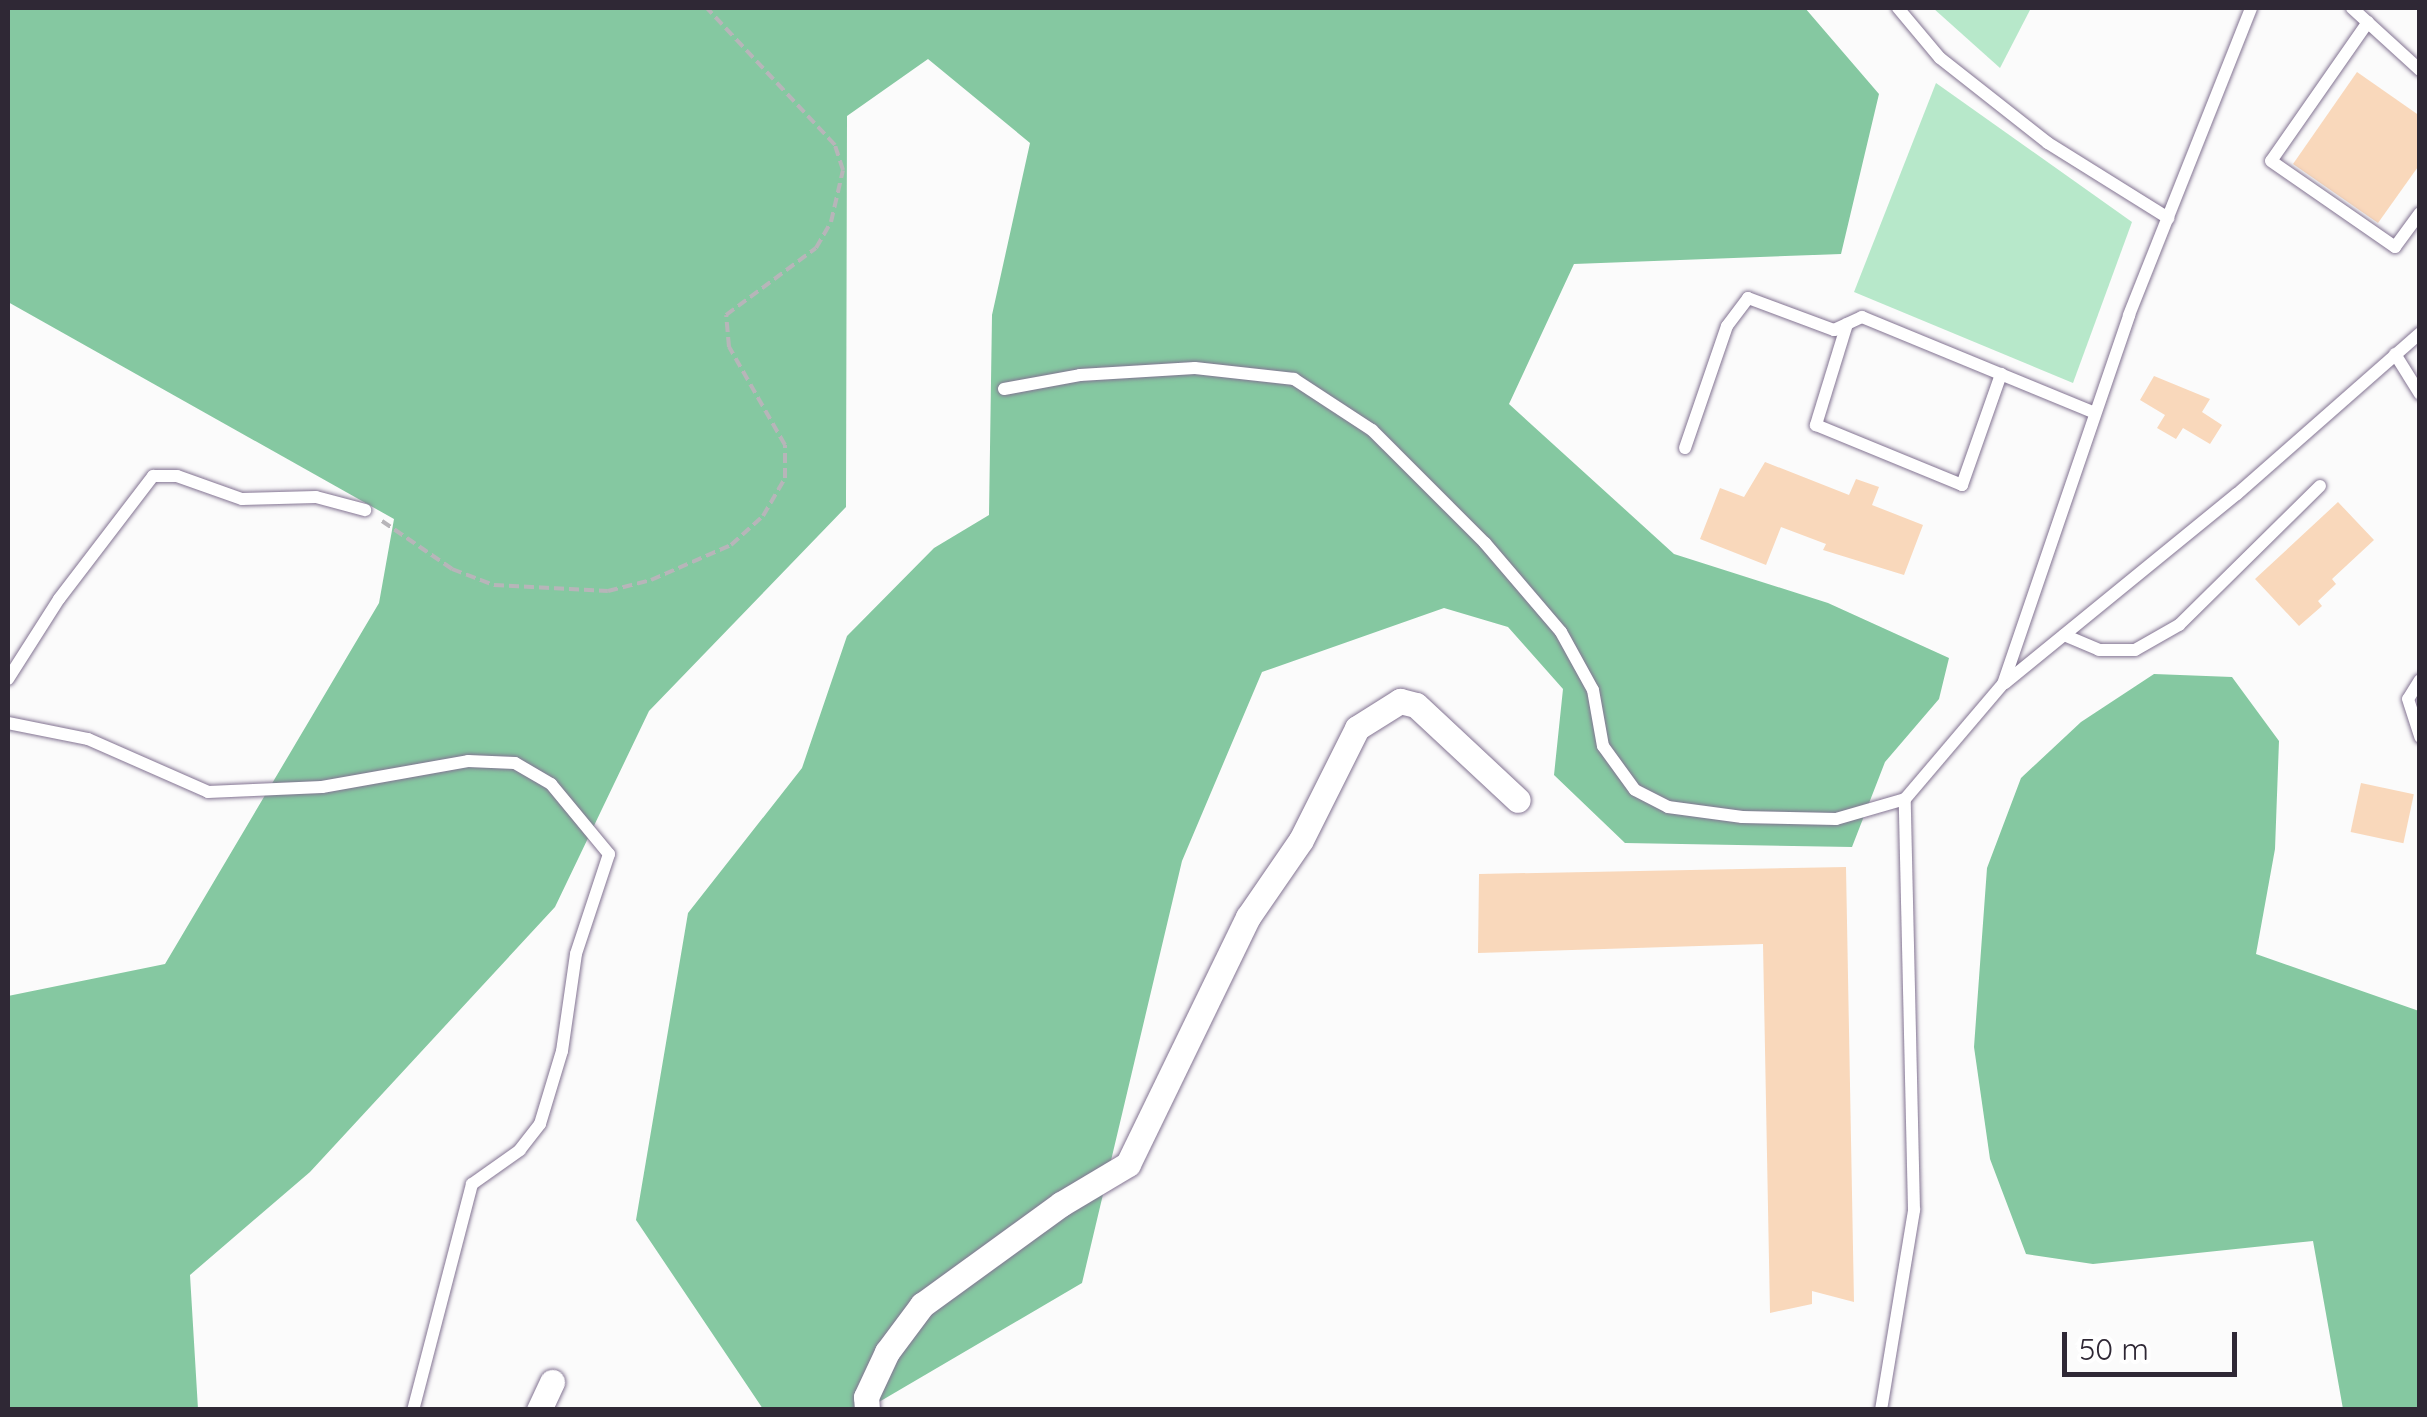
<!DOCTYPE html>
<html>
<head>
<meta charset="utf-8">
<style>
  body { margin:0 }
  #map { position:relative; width:2427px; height:1417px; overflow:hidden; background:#fbfbfb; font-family:Quicksand,sans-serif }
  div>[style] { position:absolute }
  .green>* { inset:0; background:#b7e8ca }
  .forest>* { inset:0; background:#85c8a1 }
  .building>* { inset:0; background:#f9d8bb; transform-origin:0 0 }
  .path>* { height:4px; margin-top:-2px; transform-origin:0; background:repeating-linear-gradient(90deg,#b7b5b9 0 10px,transparent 0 15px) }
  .roads { filter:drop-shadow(0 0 2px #837492) drop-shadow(0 0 2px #837492) }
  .service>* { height:12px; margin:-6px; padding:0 6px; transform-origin:6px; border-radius:6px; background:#fff }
  .minor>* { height:25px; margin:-12.5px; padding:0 12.5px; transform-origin:12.5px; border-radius:12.5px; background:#fff }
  span { translate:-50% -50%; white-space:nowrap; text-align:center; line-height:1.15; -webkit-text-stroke:10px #fff; paint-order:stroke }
  .frame { position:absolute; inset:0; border:10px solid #2f2835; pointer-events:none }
  .scale { position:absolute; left:2062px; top:1332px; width:175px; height:45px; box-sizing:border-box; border:5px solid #2f2835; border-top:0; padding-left:12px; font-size:30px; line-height:35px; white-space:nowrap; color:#2f2835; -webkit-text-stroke:8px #fff; paint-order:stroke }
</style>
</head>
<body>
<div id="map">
  <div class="green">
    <i style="clip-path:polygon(1933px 8px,2031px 8px,2000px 68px)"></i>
    <i style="clip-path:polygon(1936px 83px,2132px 222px,2073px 383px,1854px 292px)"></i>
  </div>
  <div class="forest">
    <i style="clip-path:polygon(8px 8px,1805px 8px,1879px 94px,1841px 254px,1574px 264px,1509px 404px,1674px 554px,1828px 603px,1949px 658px,1939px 699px,1885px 762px,1852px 847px,1625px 843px,1554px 775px,1563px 689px,1508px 627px,1444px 608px,1262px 672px,1182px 861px,1082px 1283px,867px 1409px,763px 1409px,636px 1220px,688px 913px,802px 768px,847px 636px,934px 548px,989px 515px,992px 315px,1030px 143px,928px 59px,847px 116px,846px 507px,649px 711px,555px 907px,310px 1172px,190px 1275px,198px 1409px,8px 1409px,8px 996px,165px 964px,379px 603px,394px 519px,8px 302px)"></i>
    <i style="clip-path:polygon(2154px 674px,2232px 677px,2279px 741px,2275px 849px,2256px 954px,2419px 1011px,2419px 1409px,2343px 1409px,2313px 1241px,2093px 1264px,2026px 1254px,1990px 1159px,1974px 1047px,1987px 868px,2021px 778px,2081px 722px)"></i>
  </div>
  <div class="building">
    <i style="clip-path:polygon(2357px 72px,2420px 116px,2420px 164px,2378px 223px,2293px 164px)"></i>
    <i style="clip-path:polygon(2154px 376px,2210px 399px,2202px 412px,2222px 425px,2210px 444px,2183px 428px,2176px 439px,2157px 428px,2165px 415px,2140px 400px)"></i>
    <i style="clip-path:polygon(1765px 462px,1849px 495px,1856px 479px,1879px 487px,1872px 505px,1923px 525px,1904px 575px,1823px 550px,1826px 544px,1781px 527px,1766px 565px,1700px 539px,1720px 488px,1744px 497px)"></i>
    <i style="clip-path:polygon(2338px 502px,2374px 540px,2332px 579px,2336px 584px,2318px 601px,2322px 606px,2299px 626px,2255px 579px)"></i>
    <i style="left:2361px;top:783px;width:54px;height:50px;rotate:12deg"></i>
    <i style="clip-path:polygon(1846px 867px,1854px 1302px,1812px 1291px,1812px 1304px,1770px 1313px,1763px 944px,1478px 953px,1479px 874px)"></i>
  </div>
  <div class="path">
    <i style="left:382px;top:521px;width:85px;rotate:34.4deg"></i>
    <i style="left:452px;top:569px;width:45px;rotate:20.9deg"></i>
    <i style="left:494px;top:585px;width:114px;rotate:3deg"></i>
    <i style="left:608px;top:591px;width:44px;rotate:-14.3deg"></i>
    <i style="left:651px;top:580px;width:87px;rotate:-23.6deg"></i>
    <i style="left:731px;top:545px;width:43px;rotate:-42.2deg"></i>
    <i style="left:763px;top:516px;width:44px;rotate:-59.9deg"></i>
    <i style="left:785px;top:478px;width:33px;rotate:-90deg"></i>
    <i style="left:785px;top:445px;width:113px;rotate:-119.7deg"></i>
    <i style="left:729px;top:347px;width:32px;rotate:-95deg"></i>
    <i style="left:726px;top:315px;width:112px;rotate:-36.7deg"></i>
    <i style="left:816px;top:248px;width:30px;rotate:-60deg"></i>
    <i style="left:831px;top:222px;width:53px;rotate:-77deg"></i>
    <i style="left:843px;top:170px;width:26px;rotate:-108deg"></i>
    <i style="left:835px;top:145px;width:187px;rotate:-133.1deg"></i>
  </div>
  <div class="roads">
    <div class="service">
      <i style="left:1898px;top:8px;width:65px;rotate:50deg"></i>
      <i style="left:1940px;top:58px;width:137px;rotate:38.2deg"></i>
      <i style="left:2048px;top:143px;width:142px;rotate:32deg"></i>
      <i style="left:2352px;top:8px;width:92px;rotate:42.4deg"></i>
      <i style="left:2368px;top:22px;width:169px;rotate:124.9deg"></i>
      <i style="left:2271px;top:161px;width:151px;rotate:34.7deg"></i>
      <i style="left:2395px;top:247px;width:42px;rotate:-53.7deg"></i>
      <i style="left:1847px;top:324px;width:106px;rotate:107.1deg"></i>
      <i style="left:1816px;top:425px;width:158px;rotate:22.3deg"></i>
      <i style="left:1962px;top:485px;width:118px;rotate:-70.6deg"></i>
      <i style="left:2395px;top:354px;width:47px;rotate:58deg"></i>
      <i style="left:1004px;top:389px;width:77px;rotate:-10.4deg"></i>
      <i style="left:1080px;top:375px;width:115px;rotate:-3.5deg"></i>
      <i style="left:1195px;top:368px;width:100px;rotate:6.3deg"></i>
      <i style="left:1294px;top:379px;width:93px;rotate:33.2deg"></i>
      <i style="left:1372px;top:430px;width:160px;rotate:45deg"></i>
      <i style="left:1485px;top:543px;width:117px;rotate:49.5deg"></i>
      <i style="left:1561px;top:632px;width:66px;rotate:61.1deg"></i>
      <i style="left:1593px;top:690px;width:57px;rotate:79.9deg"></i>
      <i style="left:1603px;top:746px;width:54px;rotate:54deg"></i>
      <i style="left:1635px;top:790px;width:37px;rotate:27deg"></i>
      <i style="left:1668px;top:807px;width:75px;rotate:7.7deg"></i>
      <i style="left:1742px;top:817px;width:94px;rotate:1.2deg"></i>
      <i style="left:1836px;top:819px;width:72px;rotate:-16.2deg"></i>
      <i style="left:1905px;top:799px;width:151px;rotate:-49.6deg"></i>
      <i style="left:2003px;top:684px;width:390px;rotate:-71.1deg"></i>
      <i style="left:2129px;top:315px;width:330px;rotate:-68.3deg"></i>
      <i style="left:1685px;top:448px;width:129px;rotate:-71deg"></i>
      <i style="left:1727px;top:326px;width:35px;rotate:-53deg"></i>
      <i style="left:1748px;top:298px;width:92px;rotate:20.4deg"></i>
      <i style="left:1834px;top:330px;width:31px;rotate:-25deg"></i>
      <i style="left:1862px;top:317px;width:252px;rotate:22.4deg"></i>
      <i style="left:2064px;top:635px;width:38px;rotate:23deg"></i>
      <i style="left:2099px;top:650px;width:36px"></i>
      <i style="left:2135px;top:650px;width:51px;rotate:-29.6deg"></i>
      <i style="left:2179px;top:625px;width:198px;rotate:-44.6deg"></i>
      <i style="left:8px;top:679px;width:95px;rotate:-57.5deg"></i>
      <i style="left:59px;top:599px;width:155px;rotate:-52.6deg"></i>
      <i style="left:153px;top:476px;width:24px"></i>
      <i style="left:177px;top:476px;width:69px;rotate:19.5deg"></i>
      <i style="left:242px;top:499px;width:74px;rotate:-1.5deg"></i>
      <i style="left:316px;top:497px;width:51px;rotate:14.9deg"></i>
      <i style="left:2420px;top:680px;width:22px;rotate:122deg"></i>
      <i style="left:2408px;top:699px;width:40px;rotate:72deg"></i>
      <i style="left:2005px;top:683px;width:299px;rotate:-39.2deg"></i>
      <i style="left:2237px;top:494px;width:244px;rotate:-41.3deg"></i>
      <i style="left:8px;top:723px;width:82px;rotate:11.3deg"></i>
      <i style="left:88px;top:739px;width:131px;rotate:23.8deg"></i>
      <i style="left:208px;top:792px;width:114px;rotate:-2.5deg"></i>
      <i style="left:322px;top:787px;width:148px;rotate:-10.1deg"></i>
      <i style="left:468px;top:761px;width:47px;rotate:2.4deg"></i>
      <i style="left:515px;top:763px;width:42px;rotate:30.3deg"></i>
      <i style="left:551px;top:784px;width:91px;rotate:50.4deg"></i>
      <i style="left:609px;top:854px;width:105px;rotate:108.3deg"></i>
      <i style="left:576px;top:954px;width:98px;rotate:98.2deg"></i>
      <i style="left:562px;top:1051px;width:76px;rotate:106.8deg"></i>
      <i style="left:540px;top:1124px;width:33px;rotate:128deg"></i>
      <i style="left:520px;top:1150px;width:59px;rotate:144.7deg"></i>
      <i style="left:472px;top:1184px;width:234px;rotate:104.6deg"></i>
      <i style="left:1881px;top:1410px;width:203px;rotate:-80.6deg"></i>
      <i style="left:1914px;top:1210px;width:411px;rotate:-91.3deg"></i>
    </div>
    <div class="minor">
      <i style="left:539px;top:1410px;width:31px;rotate:-65deg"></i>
      <i style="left:867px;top:1410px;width:13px;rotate:-94deg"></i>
      <i style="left:866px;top:1397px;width:50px;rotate:-65deg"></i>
      <i style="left:887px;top:1352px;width:59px;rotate:-53.3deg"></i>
      <i style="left:922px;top:1305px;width:172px;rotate:-36deg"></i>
      <i style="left:1061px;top:1204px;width:78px;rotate:-30.8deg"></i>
      <i style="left:1128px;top:1164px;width:275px;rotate:-64.1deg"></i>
      <i style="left:1248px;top:917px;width:93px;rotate:-55.5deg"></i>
      <i style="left:1301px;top:840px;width:125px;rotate:-63.4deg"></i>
      <i style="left:1357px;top:728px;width:51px;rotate:-32.1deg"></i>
      <i style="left:1400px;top:701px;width:16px;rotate:14deg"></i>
      <i style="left:1416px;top:705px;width:139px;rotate:43deg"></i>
    </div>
  </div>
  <div class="frame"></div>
  <div class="scale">50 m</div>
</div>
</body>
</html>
